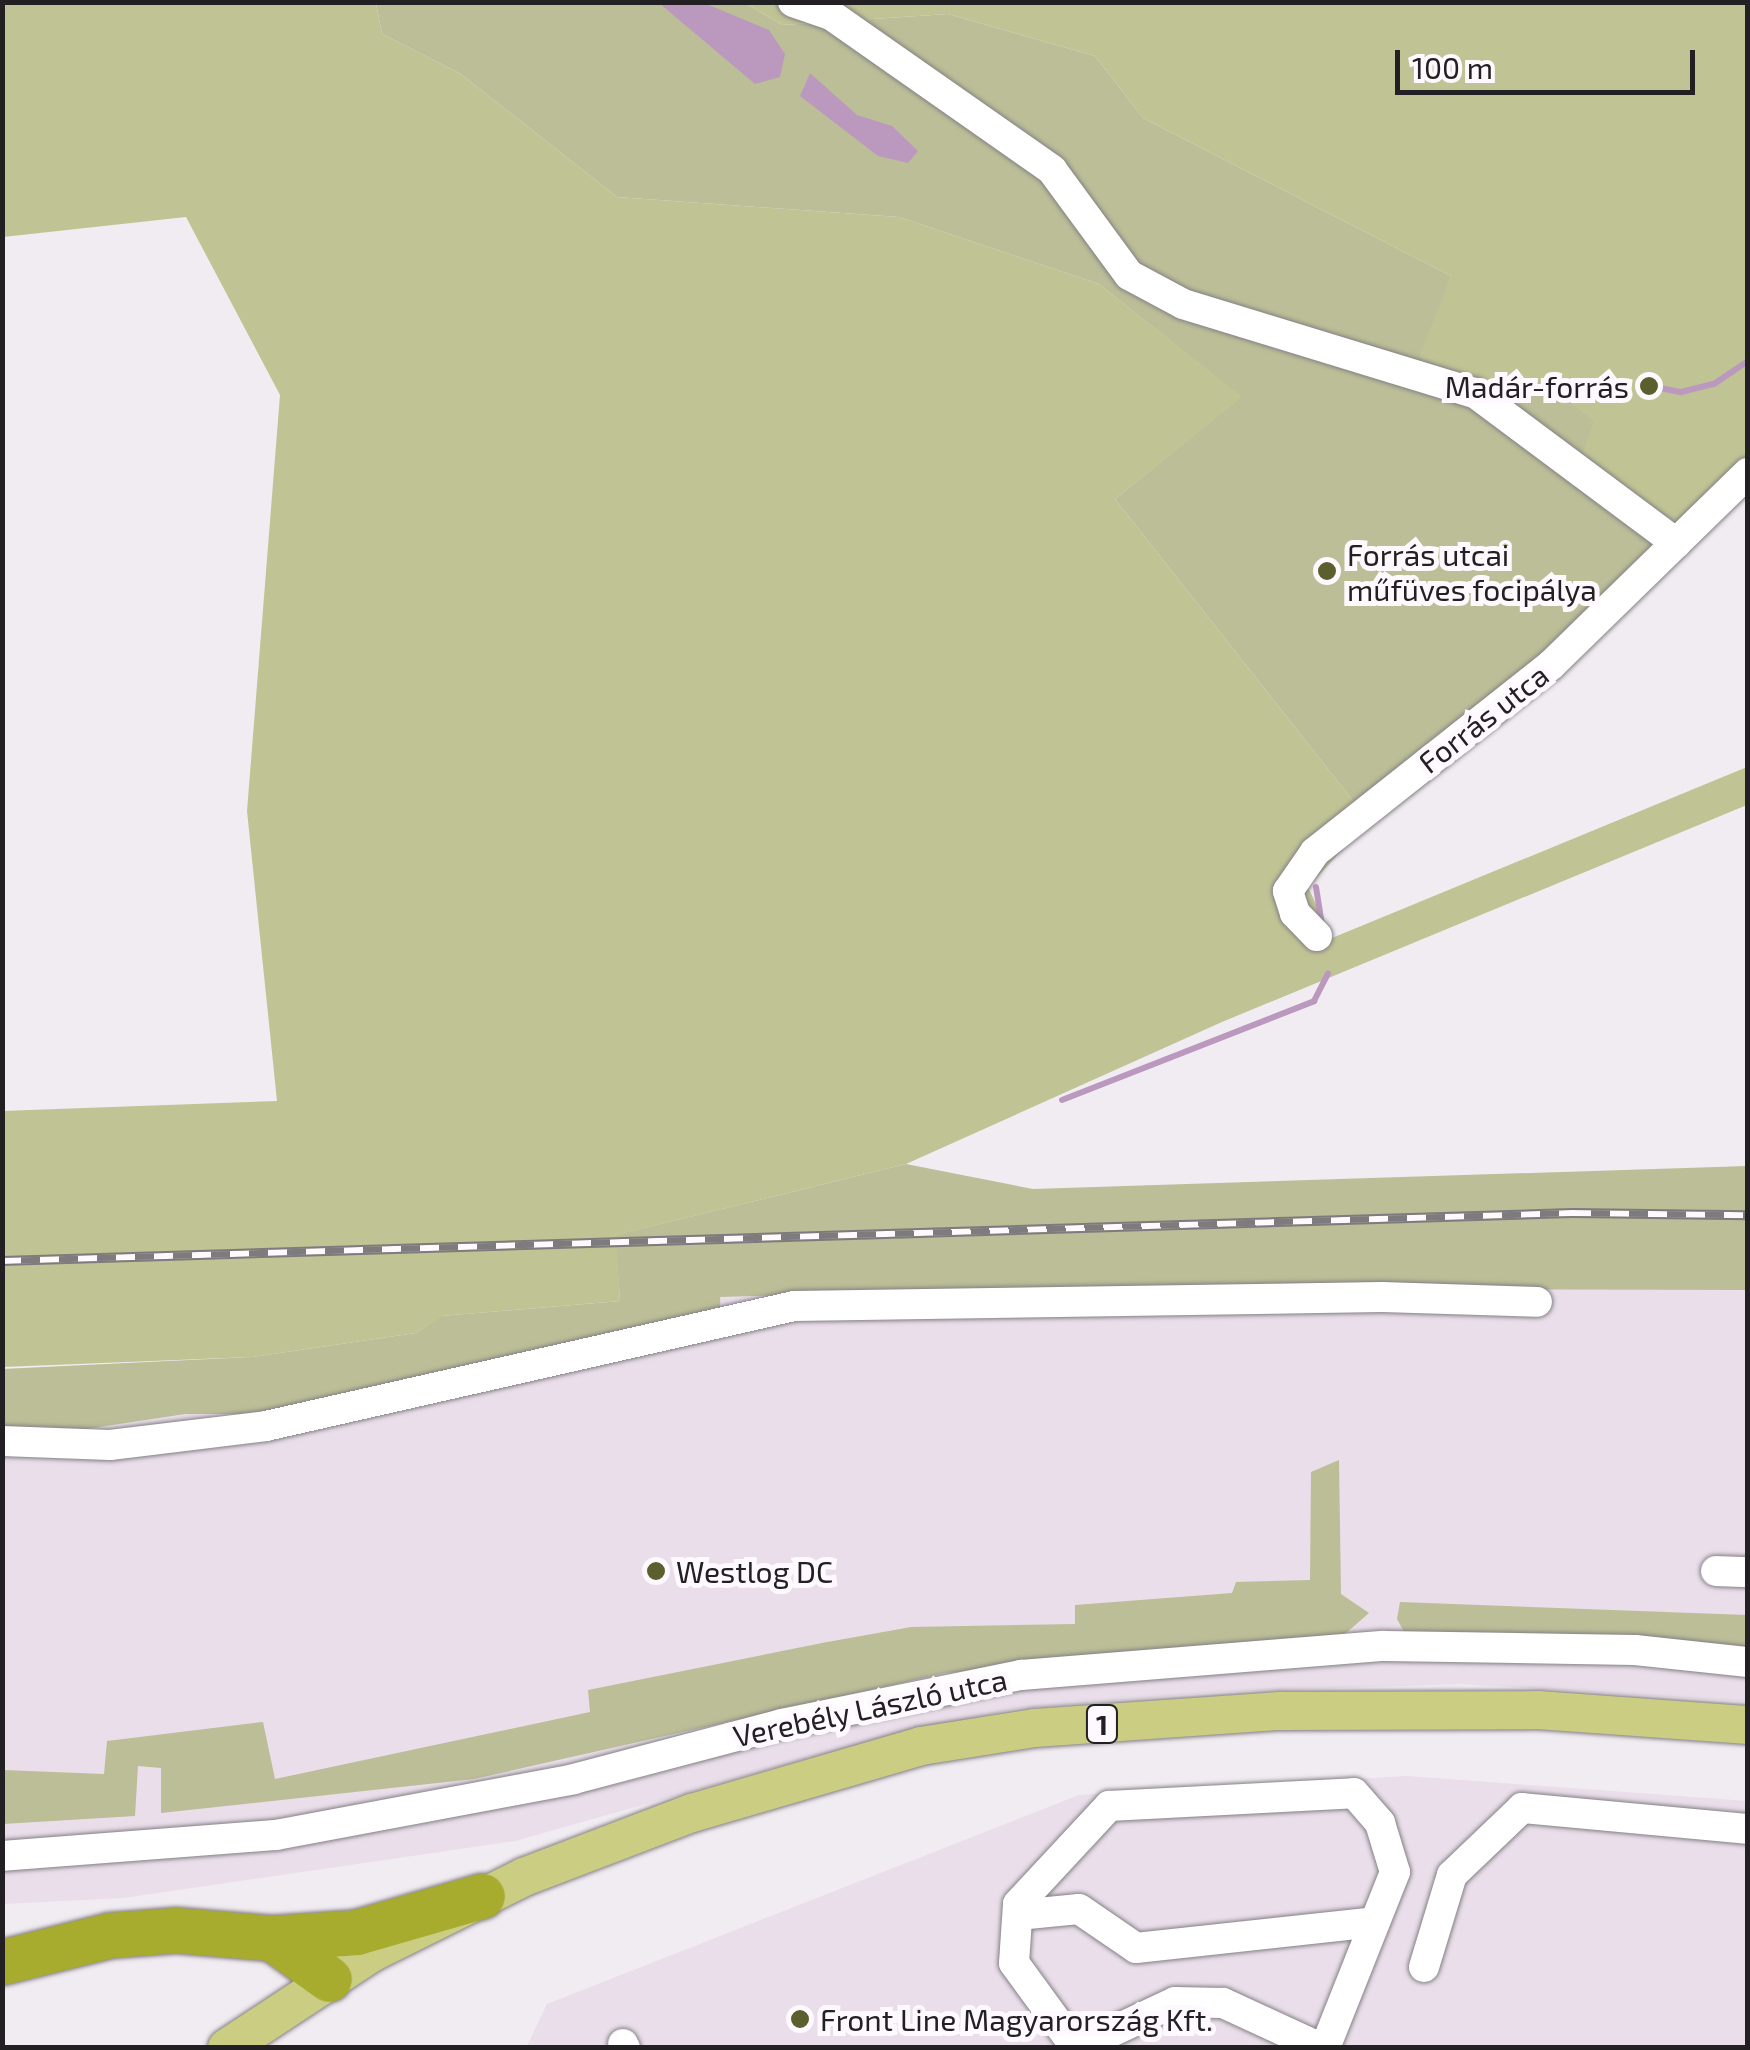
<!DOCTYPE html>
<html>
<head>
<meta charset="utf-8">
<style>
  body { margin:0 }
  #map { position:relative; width:1750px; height:2050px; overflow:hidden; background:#f1ecf2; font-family:"Exo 2",sans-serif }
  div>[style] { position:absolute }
  .built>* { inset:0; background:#e9deea }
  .green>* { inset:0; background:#bbbe97 }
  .forest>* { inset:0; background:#c0c494 }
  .water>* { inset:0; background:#bb99be }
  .stream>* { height:6px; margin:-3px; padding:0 3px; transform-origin:3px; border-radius:3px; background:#bb99be }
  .roads { filter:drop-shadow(0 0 2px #858085) drop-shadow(0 0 2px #858085) }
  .minor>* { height:30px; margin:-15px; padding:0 15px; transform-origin:15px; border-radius:15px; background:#fff }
  .major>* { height:38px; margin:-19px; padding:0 19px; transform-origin:19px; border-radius:19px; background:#cacd82 }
  .highway>* { height:45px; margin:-22.5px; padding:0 22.5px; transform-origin:22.5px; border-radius:22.5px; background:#a7ac2e }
  .rail>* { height:10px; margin-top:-5px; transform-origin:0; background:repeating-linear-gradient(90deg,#fef9ff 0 19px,#7e7b7e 0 38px); box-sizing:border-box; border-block:2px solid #7e7b7e }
  .dots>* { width:28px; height:28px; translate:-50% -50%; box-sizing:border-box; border:5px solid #fef9ff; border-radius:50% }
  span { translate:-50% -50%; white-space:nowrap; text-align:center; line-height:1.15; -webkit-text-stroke:10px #fef9ff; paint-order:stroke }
  .shield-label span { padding:2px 8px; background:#fef9ff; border:2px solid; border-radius:8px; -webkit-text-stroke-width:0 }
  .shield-label { font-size:28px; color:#222022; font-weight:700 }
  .poi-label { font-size:30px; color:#222022 }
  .right { translate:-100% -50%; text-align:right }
  .left { translate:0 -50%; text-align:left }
  .street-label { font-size:30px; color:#222022 }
  .frame { position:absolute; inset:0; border:5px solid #222022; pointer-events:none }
  .scale { position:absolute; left:1395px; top:50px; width:300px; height:45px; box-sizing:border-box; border:5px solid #222022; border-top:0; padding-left:12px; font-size:30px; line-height:35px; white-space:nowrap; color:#222022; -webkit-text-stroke:8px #fef9ff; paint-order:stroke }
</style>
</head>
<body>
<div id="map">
  <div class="built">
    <i style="clip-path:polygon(1011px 1288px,1747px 1290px,1747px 1702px,1463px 1684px,1220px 1692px,1014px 1709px,891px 1735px,515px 1841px,123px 1898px,3px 1904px,3px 1369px,252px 1357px,720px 1297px)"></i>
    <i style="clip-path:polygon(1407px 1776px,1747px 1801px,1747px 2047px,526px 2048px,547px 2004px,1079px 1795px)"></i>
  </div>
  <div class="green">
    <i style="clip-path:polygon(376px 3px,745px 3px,782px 25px,948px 14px,1095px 56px,1143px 118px,1451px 276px,1439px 325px,1747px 473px,1369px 821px,1115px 499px,1241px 397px,1099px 284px,899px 217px,617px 197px,461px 74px,382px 34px)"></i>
    <i style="clip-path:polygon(906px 1164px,1033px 1189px,1747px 1166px,1747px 1290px,1011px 1288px,720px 1297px,721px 1321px,280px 1414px,185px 1414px,60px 1433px,3px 1431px,3px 1369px,252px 1357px,416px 1333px,441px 1316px,620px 1301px,615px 1235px)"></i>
    <i style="clip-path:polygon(1339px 1460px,1341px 1594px,1369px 1613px,1329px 1648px,1214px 1648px,945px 1673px,474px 1779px,161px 1813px,161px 1768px,138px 1766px,135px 1816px,3px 1824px,3px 1770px,104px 1774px,107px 1741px,263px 1722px,275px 1779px,590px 1712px,588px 1690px,822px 1643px,911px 1627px,1075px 1624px,1075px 1605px,1232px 1593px,1236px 1582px,1310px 1580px,1311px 1472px)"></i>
    <i style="clip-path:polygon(1400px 1602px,1747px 1615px,1747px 1664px,1407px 1637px,1397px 1619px)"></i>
  </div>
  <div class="forest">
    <i style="clip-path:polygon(3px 3px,376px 3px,382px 34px,461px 74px,617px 197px,899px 217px,1099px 284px,1242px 397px,1115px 499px,1369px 821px,1308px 887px,1332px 938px,1747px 767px,1747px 805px,1222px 1022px,906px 1164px,616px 1235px,620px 1301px,442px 1316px,416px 1333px,252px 1357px,3px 1367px,2px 1111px,277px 1101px,247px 811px,280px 395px,186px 217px,3px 237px)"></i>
    <i style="clip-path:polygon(745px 3px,1747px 3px,1747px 469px,1684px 549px,1572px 483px,1594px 421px,1540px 380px,1502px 399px,1419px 357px,1451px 276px,1143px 118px,1095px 56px,948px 14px,782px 25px)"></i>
  </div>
  <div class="water">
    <i style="clip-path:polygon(659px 3px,704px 3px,769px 30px,785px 54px,780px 77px,755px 84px)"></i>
    <i style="clip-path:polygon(810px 73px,857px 115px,892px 126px,918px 151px,908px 163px,878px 156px,800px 96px)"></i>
  </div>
  <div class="stream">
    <i style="left:1649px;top:386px;width:33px;rotate:11deg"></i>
    <i style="left:1681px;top:392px;width:34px;rotate:-14deg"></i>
    <i style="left:1714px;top:384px;width:41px;rotate:-34.1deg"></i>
    <i style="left:1316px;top:887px;width:39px;rotate:81deg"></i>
    <i style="left:1062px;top:1100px;width:271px;rotate:-21.4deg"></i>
    <i style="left:1314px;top:1001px;width:31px;rotate:-63deg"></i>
  </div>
  <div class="roads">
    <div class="minor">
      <i style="left:793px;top:2px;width:40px;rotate:18.9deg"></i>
      <i style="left:831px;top:15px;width:270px;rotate:35deg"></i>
      <i style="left:1052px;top:170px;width:130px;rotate:53.7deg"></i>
      <i style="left:1129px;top:275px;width:61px;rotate:28.2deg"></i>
      <i style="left:1183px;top:304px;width:305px;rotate:17deg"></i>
      <i style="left:1475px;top:393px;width:251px;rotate:36.7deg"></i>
      <i style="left:1317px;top:936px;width:32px;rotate:-134deg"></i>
      <i style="left:1295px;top:913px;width:23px;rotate:-108deg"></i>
      <i style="left:1288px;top:891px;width:47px;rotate:-55.3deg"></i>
      <i style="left:1315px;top:852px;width:301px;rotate:-38.4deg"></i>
      <i style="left:1551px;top:665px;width:275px;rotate:-44.3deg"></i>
      <i style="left:2px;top:1441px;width:108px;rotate:2.1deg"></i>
      <i style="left:110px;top:1445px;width:157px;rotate:-6.9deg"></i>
      <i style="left:266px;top:1426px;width:541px;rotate:-12.8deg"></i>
      <i style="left:794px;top:1306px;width:588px;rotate:-0.88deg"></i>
      <i style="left:1382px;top:1297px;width:155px;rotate:1.8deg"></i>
      <i style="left:1716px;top:1571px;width:32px;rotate:2deg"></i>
      <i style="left:2px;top:1856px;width:275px;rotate:-4.4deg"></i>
      <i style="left:276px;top:1835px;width:303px;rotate:-10.6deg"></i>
      <i style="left:574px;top:1779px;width:215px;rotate:-14.8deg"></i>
      <i style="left:782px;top:1724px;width:244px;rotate:-11.6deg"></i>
      <i style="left:1021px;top:1675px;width:364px;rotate:-4.6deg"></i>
      <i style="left:1384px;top:1646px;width:251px;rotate:0.9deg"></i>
      <i style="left:1635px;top:1650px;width:114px;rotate:6.1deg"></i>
      <i style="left:1018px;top:1915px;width:61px;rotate:-5.6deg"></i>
      <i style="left:1079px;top:1909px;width:69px;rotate:34.4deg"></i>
      <i style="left:1136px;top:1948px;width:240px;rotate:-6.2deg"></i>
      <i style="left:1424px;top:1967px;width:96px;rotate:-73.1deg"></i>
      <i style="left:1452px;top:1875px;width:97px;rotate:-43.7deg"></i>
      <i style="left:1522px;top:1808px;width:227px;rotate:5.3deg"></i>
      <i style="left:623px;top:2044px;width:4px;rotate:63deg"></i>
      <i style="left:1076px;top:2048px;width:105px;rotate:-126.1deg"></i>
      <i style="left:1014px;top:1963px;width:59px;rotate:-86.1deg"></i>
      <i style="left:1018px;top:1904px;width:134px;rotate:-47.1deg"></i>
      <i style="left:1109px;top:1806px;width:245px;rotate:-3deg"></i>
      <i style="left:1354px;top:1793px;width:40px;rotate:49deg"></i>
      <i style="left:1380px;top:1823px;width:51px;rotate:73deg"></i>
      <i style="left:1395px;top:1872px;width:189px;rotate:111.7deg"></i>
      <i style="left:1077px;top:2048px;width:108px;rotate:-25.1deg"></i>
      <i style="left:1175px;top:2002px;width:48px;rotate:1.2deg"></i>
      <i style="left:1223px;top:2003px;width:108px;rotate:24.7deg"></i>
    </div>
    <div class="major">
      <i style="left:227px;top:2048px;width:173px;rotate:-33.4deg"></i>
      <i style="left:371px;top:1953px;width:171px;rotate:-26.4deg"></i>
      <i style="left:524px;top:1877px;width:180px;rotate:-20.9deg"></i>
      <i style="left:692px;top:1813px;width:239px;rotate:-16.3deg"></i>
      <i style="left:921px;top:1746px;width:115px;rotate:-9deg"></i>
      <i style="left:1035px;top:1728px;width:246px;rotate:-4deg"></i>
      <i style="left:1280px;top:1711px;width:258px;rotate:-0.2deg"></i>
      <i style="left:1538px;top:1710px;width:211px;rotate:4.1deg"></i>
    </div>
    <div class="highway">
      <i style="left:272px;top:1938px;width:70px;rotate:35.7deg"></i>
      <i style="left:2px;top:1962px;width:111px;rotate:-14deg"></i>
      <i style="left:110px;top:1935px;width:66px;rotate:-4.3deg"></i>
      <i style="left:176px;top:1930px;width:96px;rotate:4.8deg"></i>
      <i style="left:272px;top:1938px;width:85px;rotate:-4deg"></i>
      <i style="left:357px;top:1932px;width:130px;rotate:-16.1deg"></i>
    </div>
  </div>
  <div class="rail">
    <i style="left:2px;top:1261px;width:1571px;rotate:-1.75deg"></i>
    <i style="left:1572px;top:1213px;width:176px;rotate:0.7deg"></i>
  </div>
  <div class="dots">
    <i style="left:1649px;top:386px;background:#5c5f2d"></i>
    <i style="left:1327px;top:571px;background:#5c5f2d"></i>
    <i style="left:656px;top:1571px;background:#5c5f2d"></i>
    <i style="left:800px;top:2019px;background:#5c5f2d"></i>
  </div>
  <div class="shield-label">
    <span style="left:1102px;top:1724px">1</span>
  </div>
  <div class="poi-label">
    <span class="right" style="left:1629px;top:386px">Madár-forrás</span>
    <span class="left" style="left:1347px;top:571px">Forrás utcai<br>műfüves focipálya</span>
    <span class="left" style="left:676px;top:1571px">Westlog DC</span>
    <span class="left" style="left:820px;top:2019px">Front Line Magyarország Kft.</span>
  </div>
  <div class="street-label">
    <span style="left:1483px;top:718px;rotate:-38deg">Forrás utca</span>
    <span style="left:870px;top:1707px;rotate:-12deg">Verebély László utca</span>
  </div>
  <div class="frame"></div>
  <div class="scale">100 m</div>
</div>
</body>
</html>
